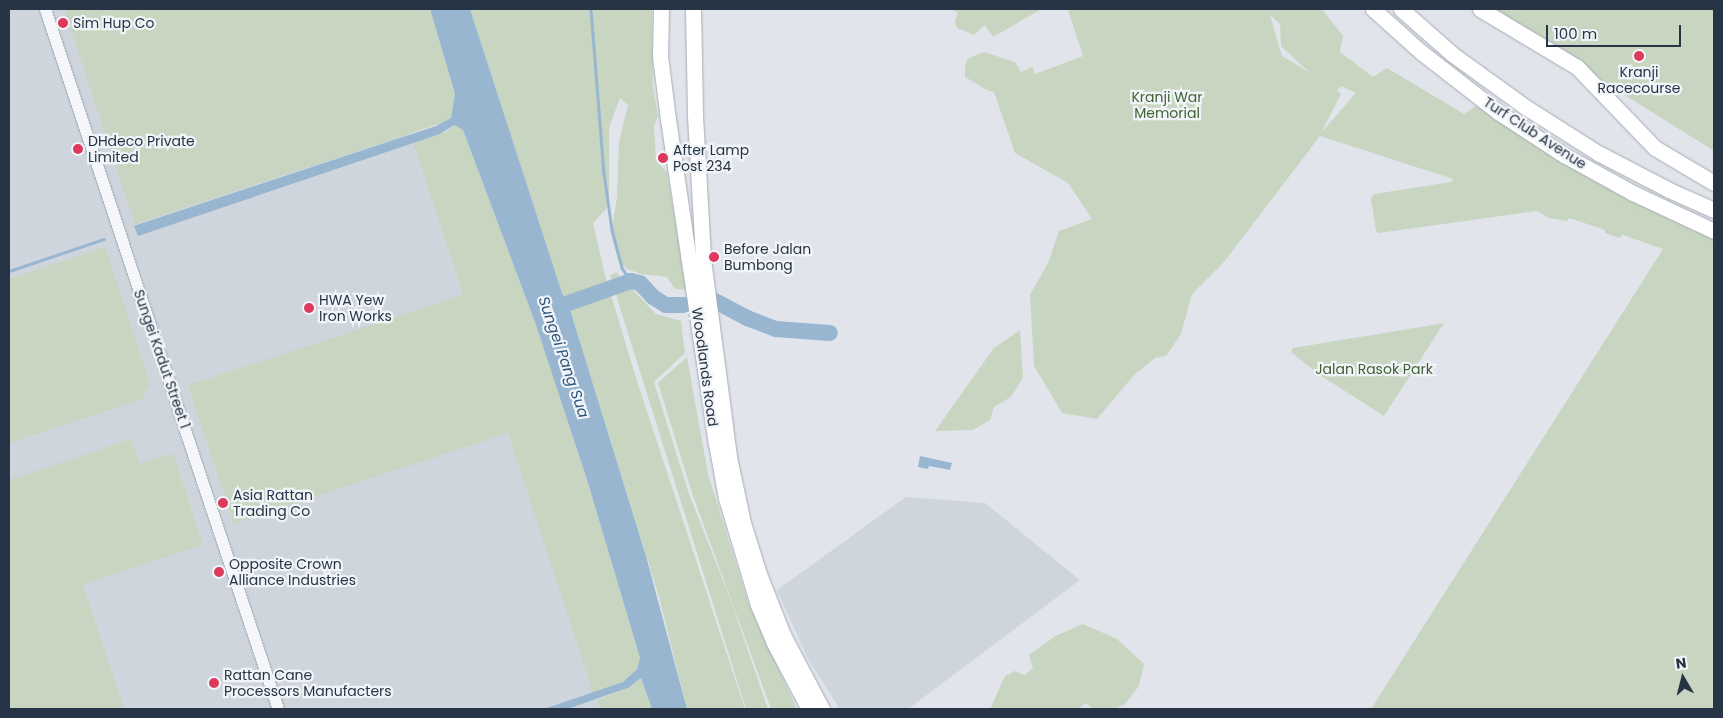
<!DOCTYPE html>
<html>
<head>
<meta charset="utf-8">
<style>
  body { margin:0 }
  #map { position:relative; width:1723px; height:718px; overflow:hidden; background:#e1e5eb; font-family:Poppins,sans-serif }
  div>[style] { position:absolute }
  .built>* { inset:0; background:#ced5dd }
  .green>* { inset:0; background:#c8d6c1 }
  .water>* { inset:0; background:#98b6cf }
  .stream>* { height:2.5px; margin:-1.25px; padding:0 1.25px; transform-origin:1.25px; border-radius:1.25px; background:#98b6cf }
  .river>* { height:16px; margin:-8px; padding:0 8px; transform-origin:8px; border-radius:8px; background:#98b6cf }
  .roads { filter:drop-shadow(0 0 1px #a5acb6) drop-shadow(0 0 1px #a5acb6) }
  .tertiary>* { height:11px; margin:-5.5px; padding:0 5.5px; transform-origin:5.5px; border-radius:5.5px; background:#f4f6f9 }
  .primary>* { height:15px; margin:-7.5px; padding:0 7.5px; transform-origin:7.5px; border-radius:7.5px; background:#fff }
  .dots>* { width:14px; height:14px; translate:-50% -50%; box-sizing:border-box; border:2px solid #f1f4f8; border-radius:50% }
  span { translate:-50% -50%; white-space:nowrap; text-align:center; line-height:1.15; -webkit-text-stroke:4.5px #f1f4f8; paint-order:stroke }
  .poi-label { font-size:14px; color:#273445 }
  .left { translate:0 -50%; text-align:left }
  .park-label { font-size:14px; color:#3f6233 }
  .street-label { font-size:14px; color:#273445 }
  .water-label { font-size:15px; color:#2d567d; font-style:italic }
  .frame { position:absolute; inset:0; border:10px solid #273445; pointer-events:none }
  .north { position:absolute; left:1658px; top:653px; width:50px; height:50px; -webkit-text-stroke:4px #f1f4f8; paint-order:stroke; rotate:352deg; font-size:14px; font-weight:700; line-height:20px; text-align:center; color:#273445 }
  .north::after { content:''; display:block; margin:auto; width:18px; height:22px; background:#273445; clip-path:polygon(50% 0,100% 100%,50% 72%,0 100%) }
  .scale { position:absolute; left:1546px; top:25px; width:135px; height:22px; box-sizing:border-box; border:2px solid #273445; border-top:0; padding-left:6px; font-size:15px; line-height:18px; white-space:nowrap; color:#273445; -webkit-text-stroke:4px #f1f4f8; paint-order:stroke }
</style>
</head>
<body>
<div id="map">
  <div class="built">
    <i style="clip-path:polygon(9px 9px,369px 9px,599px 709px,9px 709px)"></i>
    <i style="clip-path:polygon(906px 497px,985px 503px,1080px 580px,908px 709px,840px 709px,808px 659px,777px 590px)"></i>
  </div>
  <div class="green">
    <i style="clip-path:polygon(64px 9px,430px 9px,455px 94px,456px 102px,451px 118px,442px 123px,135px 224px)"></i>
    <i style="clip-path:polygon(470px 9px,652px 9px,653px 87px,658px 116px,654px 126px,656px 160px,667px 173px,687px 290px,675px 289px,667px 277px,641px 274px,627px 269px,618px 260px,611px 233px,617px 198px,619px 142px,628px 105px,620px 98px,609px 128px,609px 196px,606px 209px,593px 223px,605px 275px,636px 378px,745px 709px,687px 709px,659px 597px,568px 303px,562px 293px)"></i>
    <i style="clip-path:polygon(951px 9px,1042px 9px,993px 37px,985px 25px,974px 35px,957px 28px,955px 21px,958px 13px)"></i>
    <i style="clip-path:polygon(evenodd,1070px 9px,1322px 9px,1343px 36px,1340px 52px,1373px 77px,1387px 68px,1464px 114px,1476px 106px,1562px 162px,1630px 201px,1714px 238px,1714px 709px,1371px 709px,1663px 249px,1623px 235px,1619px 238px,1605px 233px,1605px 230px,1569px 218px,1567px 221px,1549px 218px,1537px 211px,1379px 233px,1376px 231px,1371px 199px,1374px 194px,1451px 182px,1453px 179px,1320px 136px,1224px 262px,1192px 294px,1181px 334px,1166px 356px,1155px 358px,1134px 375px,1097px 419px,1062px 413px,1034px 366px,1030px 295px,1048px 263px,1059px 231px,1092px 219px,1068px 183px,1015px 153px,994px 92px,987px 90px,965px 77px,965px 68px,967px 59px,984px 52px,1015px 62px,1021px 72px,1032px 67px,1035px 74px,1083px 56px,1068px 10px,1070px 9px,1270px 15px,1280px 24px,1281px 46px,1310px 73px,1282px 56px,1270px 15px,1070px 9px,1341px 86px,1356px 93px,1321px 133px,1341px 94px,1337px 91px,1341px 86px)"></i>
    <i style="clip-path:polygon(1490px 9px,1714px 9px,1714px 151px,1620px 92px)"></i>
    <i style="clip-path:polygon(454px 125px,463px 130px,536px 325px,588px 483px,640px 658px,637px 669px,623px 682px,593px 693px,508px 433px,234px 524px,188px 385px,463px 295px,413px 143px,445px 132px)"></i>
    <i style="clip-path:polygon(105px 247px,150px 384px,142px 399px,9px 443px,9px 279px)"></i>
    <i style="clip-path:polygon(616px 272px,656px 314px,681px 321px,685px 353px,654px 382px,689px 494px,730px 598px,768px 709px,746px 709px,610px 276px)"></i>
    <i style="clip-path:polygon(1444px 323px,1384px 416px,1318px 374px,1291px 352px,1293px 348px)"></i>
    <i style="clip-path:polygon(1020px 330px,1023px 378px,1011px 397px,994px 407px,990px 420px,973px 430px,935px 431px,994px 348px)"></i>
    <i style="clip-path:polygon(687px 357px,708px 474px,734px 557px,748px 602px,797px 709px,771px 709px,692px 493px,658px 383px)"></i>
    <i style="clip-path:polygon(131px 439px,140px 464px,173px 453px,203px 545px,83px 584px,124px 709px,9px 709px,9px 480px)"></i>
    <i style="clip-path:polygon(1083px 624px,1117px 639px,1144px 664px,1139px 686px,1125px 704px,1115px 709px,1093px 709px,1086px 703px,1079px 709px,990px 709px,1005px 676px,1015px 671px,1025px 675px,1033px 668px,1029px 655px,1057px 635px)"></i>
    <i style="clip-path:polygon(641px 678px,652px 709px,599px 709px,596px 700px,628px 688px)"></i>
  </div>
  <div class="water">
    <i style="clip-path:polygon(430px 9px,470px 9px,562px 293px,568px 303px,646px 556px,687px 709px,652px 709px,641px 678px,628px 688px,567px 709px,544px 709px,623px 682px,637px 669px,640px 658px,588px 483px,536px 325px,463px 130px,454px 125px,440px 134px,138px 236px,134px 226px,436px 126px,451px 118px,455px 94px)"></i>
    <i style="clip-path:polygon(920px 456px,952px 463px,950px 470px,929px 466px,928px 469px,918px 467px)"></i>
  </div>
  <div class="stream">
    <i style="left:591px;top:9px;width:165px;rotate:85.5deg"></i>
    <i style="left:604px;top:173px;width:58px;rotate:82deg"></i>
    <i style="left:612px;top:230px;width:39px;rotate:75deg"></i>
    <i style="left:622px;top:268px;width:16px;rotate:55deg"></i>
    <i style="left:9px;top:271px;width:100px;rotate:-18.6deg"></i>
  </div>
  <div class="river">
    <i style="left:715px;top:301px;width:36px;rotate:28deg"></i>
    <i style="left:747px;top:318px;width:31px;rotate:21deg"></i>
    <i style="left:776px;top:329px;width:54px;rotate:4.2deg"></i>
    <i style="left:549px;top:310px;width:87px;rotate:-19.5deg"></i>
    <i style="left:631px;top:281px;width:9px;rotate:13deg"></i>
    <i style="left:640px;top:283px;width:19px;rotate:47deg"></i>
    <i style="left:653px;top:297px;width:15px;rotate:32deg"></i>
    <i style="left:666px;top:305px;width:19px"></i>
  </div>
  <div class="roads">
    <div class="tertiary">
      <i style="left:45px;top:9px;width:738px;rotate:71.59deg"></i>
    </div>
    <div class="primary">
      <i style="left:661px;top:9px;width:47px;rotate:91.2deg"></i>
      <i style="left:660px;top:56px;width:64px;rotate:82.8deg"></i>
      <i style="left:668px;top:119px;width:328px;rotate:81.6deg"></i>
      <i style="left:716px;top:443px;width:56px;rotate:79.7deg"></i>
      <i style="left:726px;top:498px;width:112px;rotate:73.3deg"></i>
      <i style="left:758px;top:605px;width:39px;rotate:67deg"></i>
      <i style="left:773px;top:641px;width:77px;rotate:62.1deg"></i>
      <i style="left:693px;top:9px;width:106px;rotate:88.9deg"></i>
      <i style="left:695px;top:115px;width:144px;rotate:86.8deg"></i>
      <i style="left:703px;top:259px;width:200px;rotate:82.5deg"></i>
      <i style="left:729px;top:457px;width:67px;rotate:78deg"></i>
      <i style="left:743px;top:523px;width:53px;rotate:72.6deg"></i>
      <i style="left:759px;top:574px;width:66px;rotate:68.5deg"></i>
      <i style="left:783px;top:635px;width:84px;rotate:62.2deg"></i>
      <i style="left:1373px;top:9px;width:64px;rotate:41.9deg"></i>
      <i style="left:1421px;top:52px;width:98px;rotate:37.9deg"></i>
      <i style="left:1498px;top:112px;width:79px;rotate:33.1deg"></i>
      <i style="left:1564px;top:155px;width:79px;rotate:28.8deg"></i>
      <i style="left:1633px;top:193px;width:89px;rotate:25.1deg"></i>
      <i style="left:1401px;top:9px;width:68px;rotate:41.4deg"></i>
      <i style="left:1452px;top:54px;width:92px;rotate:35.8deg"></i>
      <i style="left:1527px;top:108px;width:84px;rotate:32.4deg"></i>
      <i style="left:1598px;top:153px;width:80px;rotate:27.5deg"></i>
      <i style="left:1669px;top:190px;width:49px;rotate:24deg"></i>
      <i style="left:1480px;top:9px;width:113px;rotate:30.9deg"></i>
      <i style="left:1577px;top:67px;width:112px;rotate:46.1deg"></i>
      <i style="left:1655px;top:148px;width:69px;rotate:30.7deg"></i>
    </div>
  </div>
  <div class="dots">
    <i style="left:63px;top:23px;background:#dd395d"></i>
    <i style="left:1639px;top:56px;background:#dd395d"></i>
    <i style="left:78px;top:149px;background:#dd395d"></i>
    <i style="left:663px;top:158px;background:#dd395d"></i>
    <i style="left:714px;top:257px;background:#dd395d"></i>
    <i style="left:309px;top:308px;background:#dd395d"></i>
    <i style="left:223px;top:503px;background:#dd395d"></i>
    <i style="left:219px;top:572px;background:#dd395d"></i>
    <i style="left:214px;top:683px;background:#dd395d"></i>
  </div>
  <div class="poi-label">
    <span class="left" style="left:73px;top:23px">Sim Hup Co</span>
    <span style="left:1639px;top:80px">Kranji<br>Racecourse</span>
    <span class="left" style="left:88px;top:149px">DHdeco Private<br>Limited</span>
    <span class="left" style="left:673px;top:158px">After Lamp<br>Post 234</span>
    <span class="left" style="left:724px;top:257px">Before Jalan<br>Bumbong</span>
    <span class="left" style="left:319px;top:308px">HWA Yew<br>Iron Works</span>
    <span class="left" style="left:233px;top:503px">Asia Rattan<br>Trading Co</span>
    <span class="left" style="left:229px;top:572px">Opposite Crown<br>Alliance Industries</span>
    <span class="left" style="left:224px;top:683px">Rattan Cane<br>Processors Manufacters</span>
  </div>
  <div class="park-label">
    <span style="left:1167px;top:105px">Kranji War<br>Memorial</span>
    <span style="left:1374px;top:369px">Jalan Rasok Park</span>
  </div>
  <div class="street-label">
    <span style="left:1535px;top:133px;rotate:33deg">Turf Club Avenue</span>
    <span style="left:162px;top:359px;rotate:71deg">Sungei Kadut Street 1</span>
    <span style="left:705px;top:367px;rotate:82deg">Woodlands Road</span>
  </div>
  <div class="water-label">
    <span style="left:564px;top:357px;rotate:71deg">Sungei Pang Sua</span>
  </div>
  <div class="frame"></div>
  <div class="north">N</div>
  <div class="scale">100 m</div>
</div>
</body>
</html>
